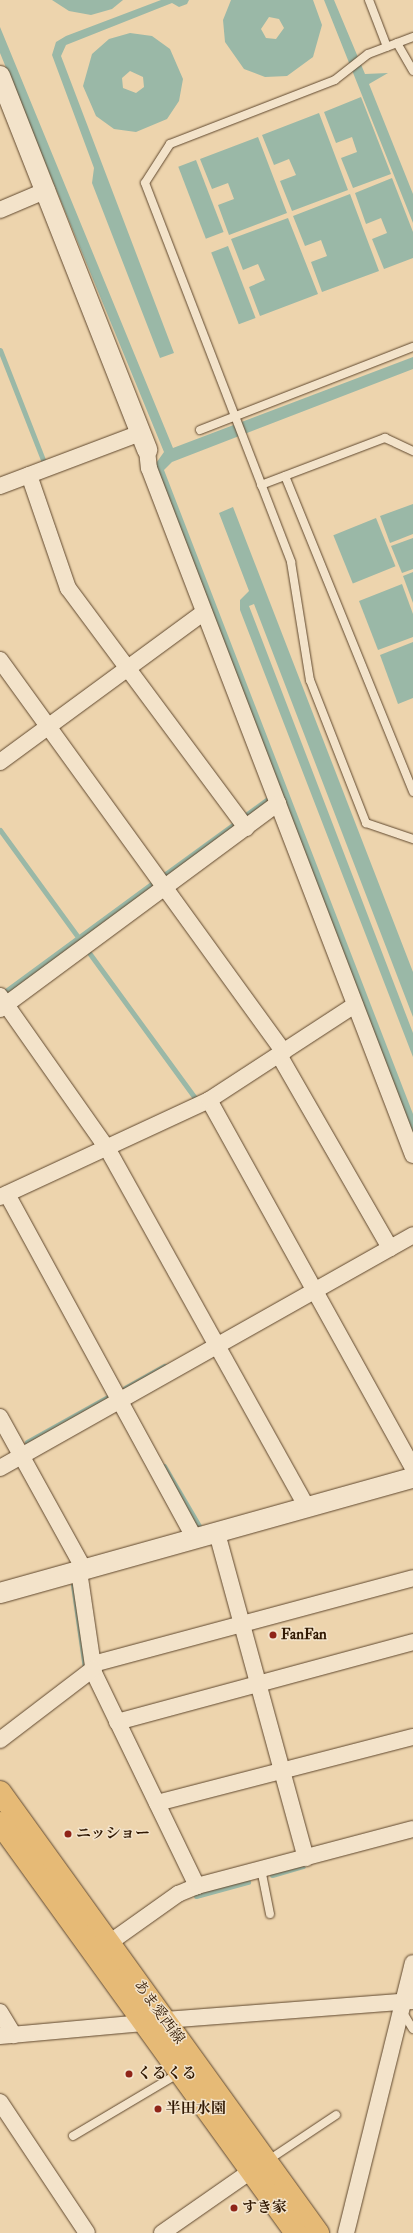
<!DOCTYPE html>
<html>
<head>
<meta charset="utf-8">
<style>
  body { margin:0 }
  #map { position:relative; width:413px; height:2233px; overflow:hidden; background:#edd4ad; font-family:"IM FELL Double Pica","Noto Serif JP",serif }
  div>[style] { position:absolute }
  .water>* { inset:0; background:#9ab8a7; transform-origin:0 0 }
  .stream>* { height:5px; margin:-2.5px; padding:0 2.5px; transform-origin:2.5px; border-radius:2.5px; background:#9ab8a7 }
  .roads { filter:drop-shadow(0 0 1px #60482e) drop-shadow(0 0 1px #60482e) }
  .service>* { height:8px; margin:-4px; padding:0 4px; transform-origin:4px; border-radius:4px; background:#f3e3ca }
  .minor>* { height:16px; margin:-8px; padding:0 8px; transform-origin:8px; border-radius:8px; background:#f3e3ca }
  .tertiary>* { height:20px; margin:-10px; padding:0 10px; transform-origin:10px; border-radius:10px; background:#f3e3ca }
  .primary>* { height:22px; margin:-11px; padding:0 11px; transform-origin:11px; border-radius:11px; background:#e6ba76 }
  .dots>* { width:11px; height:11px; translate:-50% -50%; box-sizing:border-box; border:2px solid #f3e3ca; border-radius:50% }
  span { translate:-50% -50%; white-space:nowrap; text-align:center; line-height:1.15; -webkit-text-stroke:3px #f3e3ca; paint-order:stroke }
  .poi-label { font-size:15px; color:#311903; font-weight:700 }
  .left { translate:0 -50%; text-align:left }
  .street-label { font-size:15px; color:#311903 }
</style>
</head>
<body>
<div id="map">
  <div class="water">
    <i style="clip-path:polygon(52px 0,123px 0,112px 9px,91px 15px,69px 11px)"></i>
    <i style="clip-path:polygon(161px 0,189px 0,187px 4px,179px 7px,172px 3px,66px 45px,61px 56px,174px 353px,160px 358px,92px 183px,94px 168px,52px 55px,56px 42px,66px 36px)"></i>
    <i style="clip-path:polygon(evenodd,231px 0,313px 0,322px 25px,313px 57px,287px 76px,265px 77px,244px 69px,225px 42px,223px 20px,231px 0,269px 17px,279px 19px,284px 28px,276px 39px,266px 38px,261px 29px,269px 17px)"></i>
    <i style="clip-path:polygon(324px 0,334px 0,365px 74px,388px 73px,369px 84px,413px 194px,413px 223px)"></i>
    <i style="clip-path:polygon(0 27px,173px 448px,413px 357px,413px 369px,172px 462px,164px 470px,413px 1114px,413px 1137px,154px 466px,164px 452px,0 53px)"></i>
    <i style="clip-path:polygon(evenodd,130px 33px,152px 36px,170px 49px,183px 79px,179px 101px,167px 119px,136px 132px,114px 129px,96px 116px,83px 86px,92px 54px,109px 39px,130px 33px,130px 71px,143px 77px,144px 87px,136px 93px,123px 88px,122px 78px,130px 71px)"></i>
    <i style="clip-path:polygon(361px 97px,391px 174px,353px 188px,341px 158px,357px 152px,352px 137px,336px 143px,324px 112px)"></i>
    <i style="clip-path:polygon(319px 113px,348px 190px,292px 211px,280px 181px,296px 175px,289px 159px,274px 165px,262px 135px)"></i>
    <i style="clip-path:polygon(258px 137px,287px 213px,229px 235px,218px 205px,234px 199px,228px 183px,212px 189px,200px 159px)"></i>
    <i style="left:196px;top:160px;width:77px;height:19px;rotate:69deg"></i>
    <i style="clip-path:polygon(392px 178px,413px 232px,413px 258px,384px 269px,372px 239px,387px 233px,381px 218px,366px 224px,355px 193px)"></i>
    <i style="clip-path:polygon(350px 194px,379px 271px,322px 292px,311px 262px,327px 256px,321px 240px,305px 246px,293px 216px)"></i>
    <i style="clip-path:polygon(288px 218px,318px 294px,260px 316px,249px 287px,265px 280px,258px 264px,243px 270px,231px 239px)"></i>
    <i style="left:228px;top:246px;width:77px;height:18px;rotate:69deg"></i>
    <i style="clip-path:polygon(413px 504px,413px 534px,390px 543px,380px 516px)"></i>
    <i style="clip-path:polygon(233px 507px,413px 972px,413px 1017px,254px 604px,249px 606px,413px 1033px,413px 1057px,240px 610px,240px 600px,249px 591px,219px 513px)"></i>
    <i style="left:376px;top:518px;width:52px;height:46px;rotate:68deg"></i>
    <i style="clip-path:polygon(413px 538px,413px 569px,402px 573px,391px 546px)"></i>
    <i style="clip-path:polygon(413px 572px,413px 603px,403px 576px)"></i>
    <i style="clip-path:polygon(402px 584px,413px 614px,413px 637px,378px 650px,359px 601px)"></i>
    <i style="clip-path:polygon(413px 642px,413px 698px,398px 704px,380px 655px)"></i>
  </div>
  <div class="stream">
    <i style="left:0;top:350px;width:118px;rotate:68.6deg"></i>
    <i style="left:243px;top:817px;width:31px;rotate:-36deg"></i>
    <i style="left:0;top:830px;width:132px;rotate:53.9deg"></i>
    <i style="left:164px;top:875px;width:90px;rotate:-36deg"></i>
    <i style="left:90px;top:954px;width:178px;rotate:53.9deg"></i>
    <i style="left:3px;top:993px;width:187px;rotate:-36.3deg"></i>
    <i style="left:125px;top:1388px;width:45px;rotate:-29.4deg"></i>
    <i style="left:27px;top:1442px;width:93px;rotate:-29.1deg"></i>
    <i style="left:164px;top:1466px;width:69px;rotate:59.7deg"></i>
    <i style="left:73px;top:1585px;width:84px;rotate:81.8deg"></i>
    <i style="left:272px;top:1875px;width:32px;rotate:-16deg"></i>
    <i style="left:196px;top:1896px;width:54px;rotate:-15.1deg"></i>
  </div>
  <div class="roads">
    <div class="service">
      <i style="left:369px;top:0;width:50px;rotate:69deg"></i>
      <i style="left:413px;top:37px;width:48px;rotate:159.3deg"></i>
      <i style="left:368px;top:54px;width:42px;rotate:141.8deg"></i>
      <i style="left:335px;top:80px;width:177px;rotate:158.8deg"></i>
      <i style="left:170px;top:144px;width:46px;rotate:122.7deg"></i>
      <i style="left:145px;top:183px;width:406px;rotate:68.9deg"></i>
      <i style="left:291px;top:562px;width:120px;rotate:80.9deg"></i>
      <i style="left:310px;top:680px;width:154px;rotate:68.6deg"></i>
      <i style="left:366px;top:823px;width:50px;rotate:18.8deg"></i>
      <i style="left:397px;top:43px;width:32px;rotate:60deg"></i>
      <i style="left:200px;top:430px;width:229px;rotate:-21.3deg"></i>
      <i style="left:285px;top:476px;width:341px;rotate:67.9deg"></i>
      <i style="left:261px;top:485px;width:133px;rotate:-20.8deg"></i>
      <i style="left:385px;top:438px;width:31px;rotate:25deg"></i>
      <i style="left:261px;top:1869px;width:46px;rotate:78.7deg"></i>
      <i style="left:402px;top:2011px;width:21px;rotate:59deg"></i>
      <i style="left:73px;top:2136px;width:123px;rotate:-30.7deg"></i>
      <i style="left:267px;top:2161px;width:83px;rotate:-33.7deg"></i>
    </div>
    <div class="minor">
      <i style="left:0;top:210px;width:51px;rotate:-23.1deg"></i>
      <i style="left:147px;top:450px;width:18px;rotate:84deg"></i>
      <i style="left:149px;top:468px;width:736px;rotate:68.98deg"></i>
      <i style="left:29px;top:475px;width:120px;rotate:71deg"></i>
      <i style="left:68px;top:588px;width:299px;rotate:53.4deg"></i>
      <i style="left:0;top:486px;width:150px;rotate:-20.7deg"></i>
      <i style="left:0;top:660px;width:484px;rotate:54.1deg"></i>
      <i style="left:0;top:762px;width:253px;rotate:-36.3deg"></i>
      <i style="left:0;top:996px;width:186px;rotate:54.9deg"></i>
      <i style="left:107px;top:1148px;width:412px;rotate:60.9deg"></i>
      <i style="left:0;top:1009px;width:346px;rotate:-36.5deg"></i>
      <i style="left:279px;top:1055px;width:223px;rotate:60.1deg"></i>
      <i style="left:209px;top:1100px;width:421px;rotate:61deg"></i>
      <i style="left:7px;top:1194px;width:393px;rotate:61.4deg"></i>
      <i style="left:0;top:1197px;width:230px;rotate:-24.9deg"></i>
      <i style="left:209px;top:1100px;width:174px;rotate:-33.1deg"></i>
      <i style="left:0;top:1417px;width:174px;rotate:61.1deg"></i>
      <i style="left:0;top:1468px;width:474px;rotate:-29.4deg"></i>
      <i style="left:217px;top:1533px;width:337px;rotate:74.7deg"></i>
      <i style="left:79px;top:1571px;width:103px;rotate:81.6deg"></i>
      <i style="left:94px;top:1673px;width:237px;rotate:64.2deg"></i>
      <i style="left:93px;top:1664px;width:331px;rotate:-15deg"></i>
      <i style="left:117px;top:1722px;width:307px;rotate:-15.1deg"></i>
      <i style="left:0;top:1740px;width:117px;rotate:-37.4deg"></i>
      <i style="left:157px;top:1803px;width:264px;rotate:-14.5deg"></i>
      <i style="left:109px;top:1943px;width:85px;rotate:-35.4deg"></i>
      <i style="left:178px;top:1894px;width:21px;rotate:-23deg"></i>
      <i style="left:197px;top:1886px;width:223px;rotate:-14.8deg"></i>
      <i style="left:0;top:2012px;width:27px;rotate:59deg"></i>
      <i style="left:165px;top:2020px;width:248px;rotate:-4.4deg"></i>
      <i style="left:0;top:2036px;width:144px;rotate:-5.2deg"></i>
      <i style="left:0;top:2102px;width:157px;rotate:56.4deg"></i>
      <i style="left:162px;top:2233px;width:108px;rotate:-34.9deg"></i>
      <i style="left:346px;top:2233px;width:278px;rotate:-76.1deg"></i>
    </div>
    <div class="tertiary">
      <i style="left:0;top:76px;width:402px;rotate:68.5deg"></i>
      <i style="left:0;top:1593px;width:429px;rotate:-15.6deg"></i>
    </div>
    <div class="primary">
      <i style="left:0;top:1792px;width:544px;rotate:54.21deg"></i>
      <i style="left:0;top:1823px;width:506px;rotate:54.17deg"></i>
    </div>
  </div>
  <div class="dots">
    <i style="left:273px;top:1635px;background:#8f2418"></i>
    <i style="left:68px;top:1834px;background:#8f2418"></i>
    <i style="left:129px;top:2074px;background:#8f2418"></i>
    <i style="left:158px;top:2109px;background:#8f2418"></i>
    <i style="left:234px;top:2208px;background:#8f2418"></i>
  </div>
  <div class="poi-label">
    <span class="left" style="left:281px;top:1635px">FanFan</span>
    <span class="left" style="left:76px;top:1834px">ニッショー</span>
    <span class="left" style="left:137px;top:2074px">くるくる</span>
    <span class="left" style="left:166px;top:2109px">半田水園</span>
    <span class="left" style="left:242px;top:2208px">すき家</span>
  </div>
  <div class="street-label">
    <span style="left:159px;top:2012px;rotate:54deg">あま愛西線</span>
  </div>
</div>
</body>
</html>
